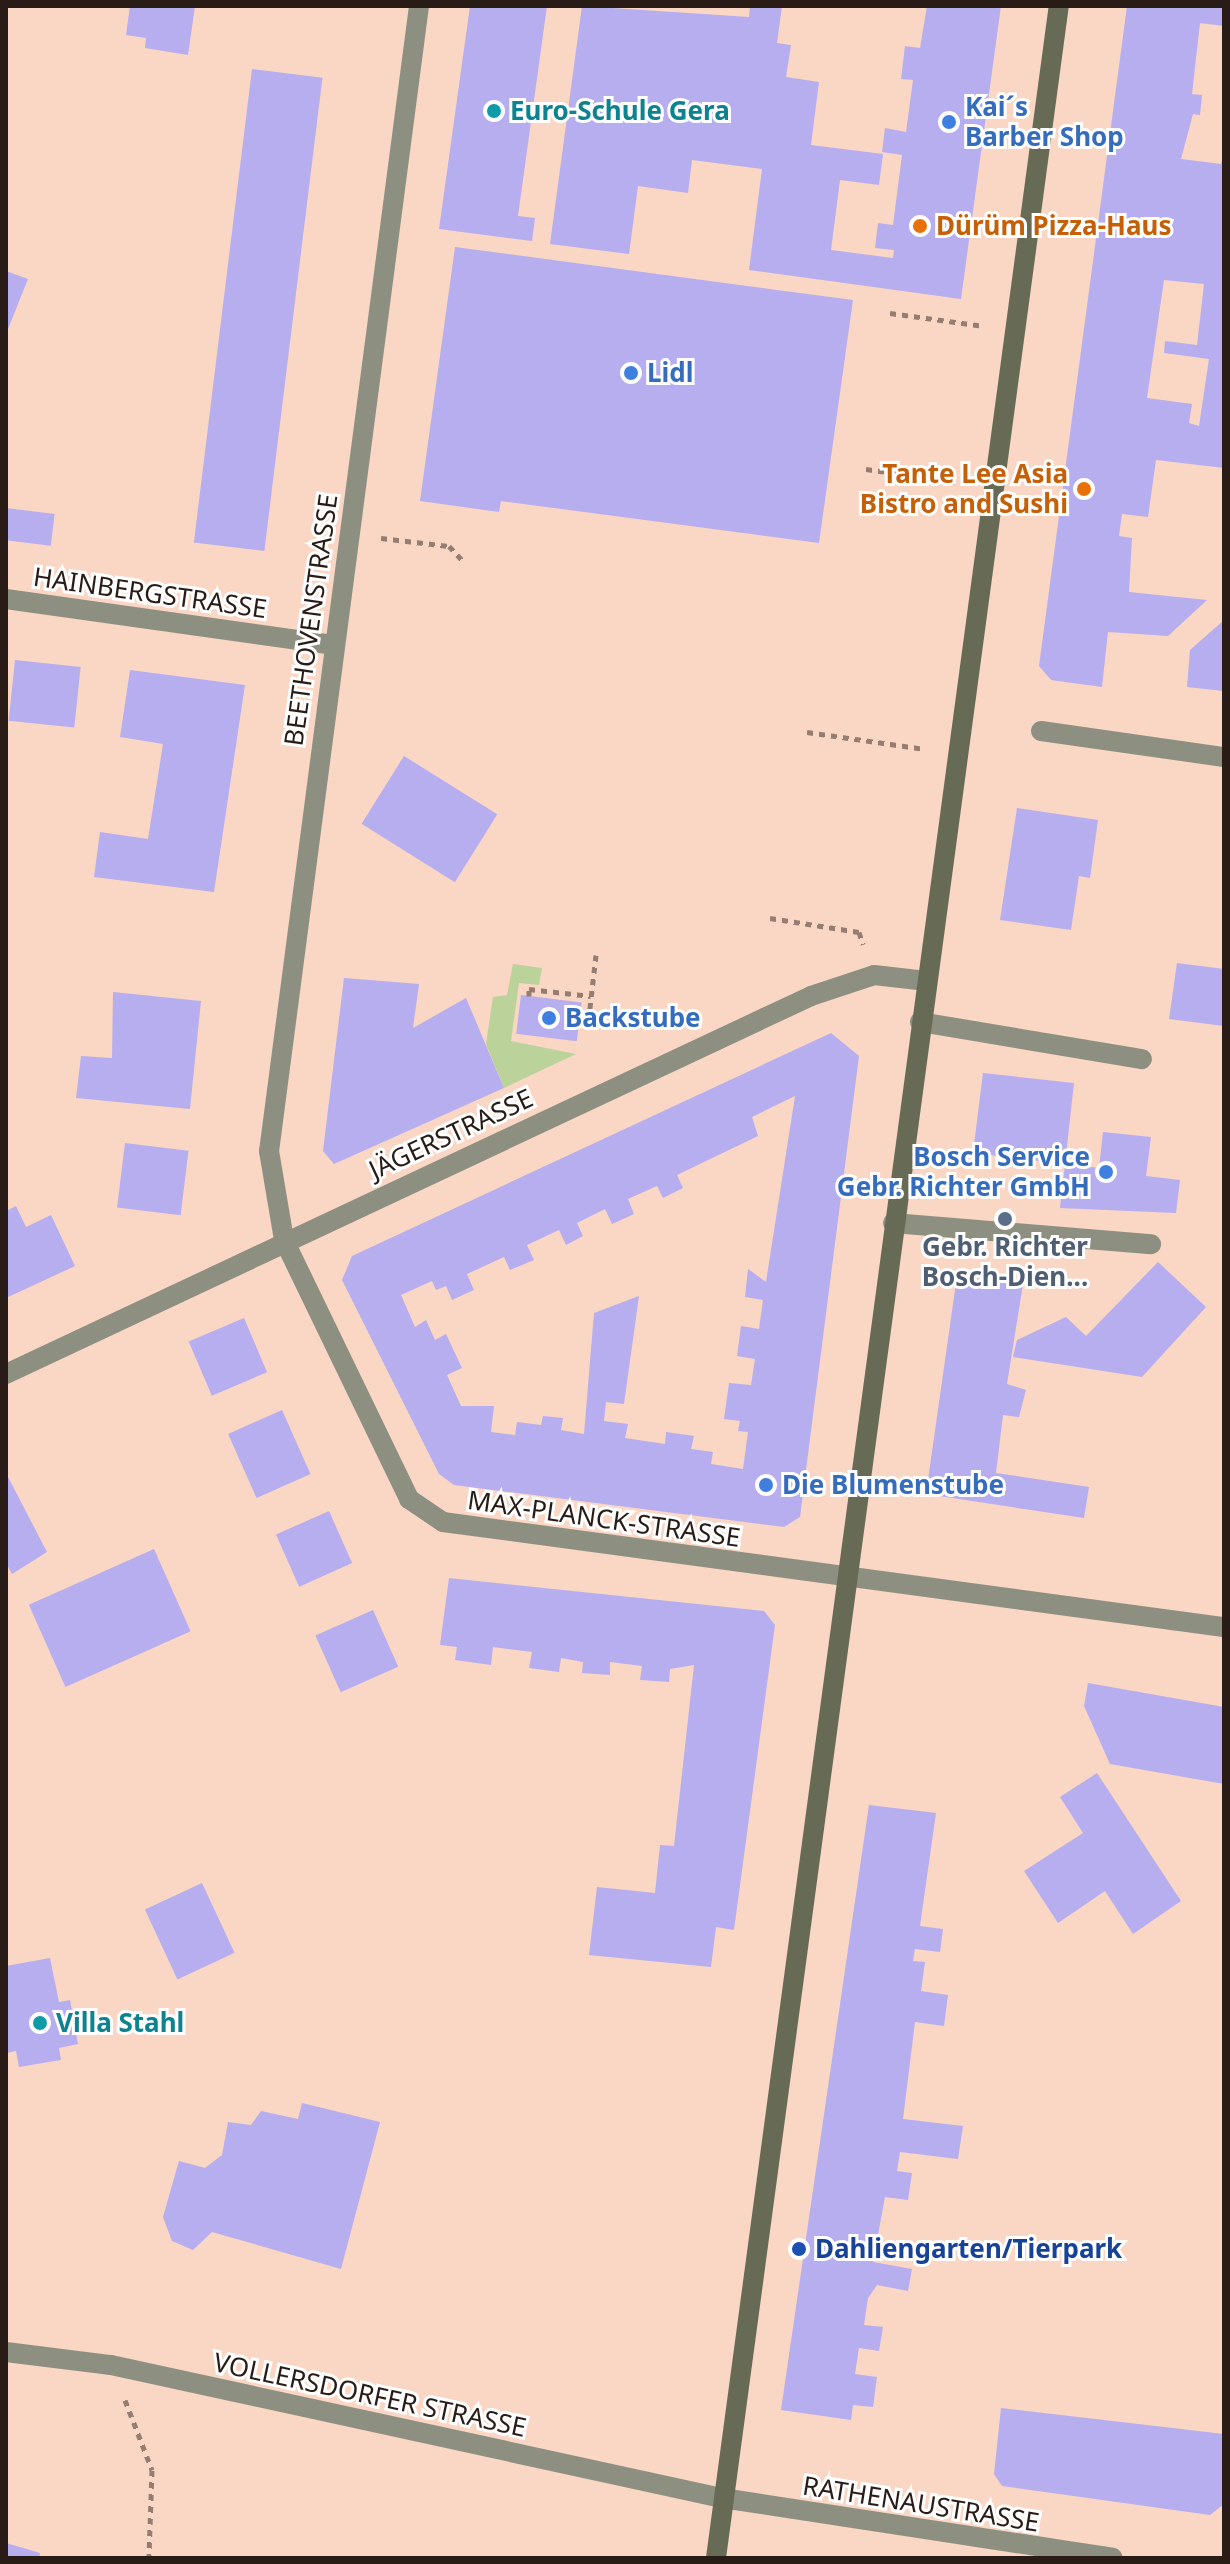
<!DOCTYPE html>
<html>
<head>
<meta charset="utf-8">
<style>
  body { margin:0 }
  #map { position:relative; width:1230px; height:2564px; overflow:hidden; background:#fad6c5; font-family:"Noto Sans",sans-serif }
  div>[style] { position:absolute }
  .green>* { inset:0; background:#bcd29b }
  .building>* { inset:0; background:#b6aeee; transform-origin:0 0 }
  .path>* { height:5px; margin-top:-2.5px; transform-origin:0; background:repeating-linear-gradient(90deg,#967d72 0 6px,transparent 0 12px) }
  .service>* { height:20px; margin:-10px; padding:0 10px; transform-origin:10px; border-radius:10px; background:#8d9081 }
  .minor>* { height:20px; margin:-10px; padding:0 10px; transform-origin:10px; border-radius:10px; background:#8d9081 }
  .secondary>* { height:20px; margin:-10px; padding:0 10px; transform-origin:10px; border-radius:10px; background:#676a55 }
  .dots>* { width:22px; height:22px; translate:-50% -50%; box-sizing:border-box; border:4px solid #fff; border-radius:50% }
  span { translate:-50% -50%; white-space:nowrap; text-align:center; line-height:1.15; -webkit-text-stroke:6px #fff; paint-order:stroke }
  .shop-label { font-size:26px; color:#366cbe; font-weight:700 }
  .left { translate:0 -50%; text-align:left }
  .right { translate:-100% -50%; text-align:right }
  .culture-label { font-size:26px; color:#0d838f; font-weight:700 }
  .food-label { font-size:26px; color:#c56008; font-weight:700 }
  .street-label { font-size:26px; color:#291c16 }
  .service-label { font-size:26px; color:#4e5e75; font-weight:700 }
  .transit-label { font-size:26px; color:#164399; font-weight:700 }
  .frame { position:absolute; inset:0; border:8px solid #291c16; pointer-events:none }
</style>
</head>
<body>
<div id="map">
  <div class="green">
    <i style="clip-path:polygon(513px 964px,542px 968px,539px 985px,519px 983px,511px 1041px,576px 1054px,504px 1088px,486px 1044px,493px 997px,507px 995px)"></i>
  </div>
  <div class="building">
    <i style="clip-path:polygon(130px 6px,195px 6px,188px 55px,145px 48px,146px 38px,126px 35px)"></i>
    <i style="clip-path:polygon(470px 6px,547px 6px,518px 216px,535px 218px,532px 241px,439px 229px)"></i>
    <i style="clip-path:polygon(582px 6px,749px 17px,750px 6px,782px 6px,777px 43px,791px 45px,786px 77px,819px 82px,811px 145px,883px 154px,879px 185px,840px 180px,831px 250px,893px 258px,894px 250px,875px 248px,878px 223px,893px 225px,902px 155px,882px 152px,885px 128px,906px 132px,913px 80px,901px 79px,905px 46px,920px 48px,927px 6px,1001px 6px,961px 299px,749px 270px,762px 169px,692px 160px,688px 193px,638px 186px,629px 254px,550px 244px)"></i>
    <i style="clip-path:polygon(evenodd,1127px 6px,1224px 6px,1224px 26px,1200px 23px,1192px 94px,1202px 95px,1200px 115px,1193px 114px,1181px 159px,1221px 164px,1224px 155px,1224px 468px,1156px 460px,1148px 517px,1122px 514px,1119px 536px,1132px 538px,1129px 592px,1207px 600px,1168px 636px,1108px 632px,1102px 687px,1051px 680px,1039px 666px,1127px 6px,1164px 280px,1204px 284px,1197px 345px,1165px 341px,1164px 353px,1209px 359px,1199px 426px,1189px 423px,1192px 404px,1147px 398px,1164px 280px)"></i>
    <i style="left:252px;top:69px;width:71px;height:477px;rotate:7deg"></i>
    <i style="clip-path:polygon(455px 247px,853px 300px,819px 543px,501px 501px,499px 512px,420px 501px)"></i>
    <i style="clip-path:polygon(6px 271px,28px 279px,6px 334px)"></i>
    <i style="left:6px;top:508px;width:49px;height:32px;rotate:7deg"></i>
    <i style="clip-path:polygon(1224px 620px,1224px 691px,1187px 687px,1190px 650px)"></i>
    <i style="left:15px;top:660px;width:66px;height:61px;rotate:6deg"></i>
    <i style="clip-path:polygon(130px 670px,245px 685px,214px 892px,94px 877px,100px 832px,148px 839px,163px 744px,120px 737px)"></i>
    <i style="left:404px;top:756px;width:110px;height:80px;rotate:32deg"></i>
    <i style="clip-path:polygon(1017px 808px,1098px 820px,1090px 878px,1079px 876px,1071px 930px,1000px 920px)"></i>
    <i style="clip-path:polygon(1177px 963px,1224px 969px,1224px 1026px,1169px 1019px)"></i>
    <i style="clip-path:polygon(344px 978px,419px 984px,413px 1028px,466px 998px,504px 1088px,334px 1164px,323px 1151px)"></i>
    <i style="clip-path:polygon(113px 992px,201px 1001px,190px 1109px,76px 1098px,81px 1056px,112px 1058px)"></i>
    <i style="left:521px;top:995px;width:61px;height:39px;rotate:7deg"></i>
    <i style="clip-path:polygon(evenodd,831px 1033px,859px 1056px,800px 1517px,784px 1527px,454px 1485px,439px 1474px,342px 1280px,352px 1256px,831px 1033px,795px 1096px,766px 1282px,748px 1269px,745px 1297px,763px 1300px,759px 1329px,741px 1326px,737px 1356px,755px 1359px,751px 1385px,729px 1383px,724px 1419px,740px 1421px,738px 1431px,748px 1432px,743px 1469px,711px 1464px,713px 1452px,691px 1449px,694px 1436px,666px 1432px,665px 1444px,625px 1438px,628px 1424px,604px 1421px,606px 1402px,624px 1404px,639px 1296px,594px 1313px,584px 1434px,561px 1430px,563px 1418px,543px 1416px,541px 1425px,517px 1422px,515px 1435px,491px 1432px,494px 1406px,461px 1406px,447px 1375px,462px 1368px,446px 1334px,435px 1340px,426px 1320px,415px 1327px,401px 1295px,432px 1281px,436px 1290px,446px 1286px,452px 1300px,474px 1290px,467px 1274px,504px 1257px,510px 1270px,534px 1260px,527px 1245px,559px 1230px,566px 1245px,583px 1236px,577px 1223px,605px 1209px,612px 1224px,634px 1214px,628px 1199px,657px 1186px,663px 1198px,683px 1188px,677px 1175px,758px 1136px,752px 1117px,795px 1096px)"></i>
    <i style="clip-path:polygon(983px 1073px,1074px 1083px,1065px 1164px,1099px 1168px,1103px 1132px,1151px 1137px,1146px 1176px,1180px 1180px,1176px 1213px,1060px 1208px,1065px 1164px,973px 1153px)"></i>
    <i style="left:125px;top:1143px;width:64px;height:65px;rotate:7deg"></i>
    <i style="clip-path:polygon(16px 1206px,26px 1227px,51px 1215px,75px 1266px,6px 1298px,6px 1211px)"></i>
    <i style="clip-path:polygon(1158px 1262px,1206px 1307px,1142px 1377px,1013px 1357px,1017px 1340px,1066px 1317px,1086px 1336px)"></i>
    <i style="clip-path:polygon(957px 1276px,1023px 1284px,1007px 1384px,1026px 1390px,1019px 1417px,1003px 1415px,996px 1473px,1089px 1487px,1084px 1518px,926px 1494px)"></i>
    <i style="left:244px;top:1318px;width:59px;height:60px;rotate:67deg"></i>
    <i style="left:282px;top:1410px;width:70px;height:59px;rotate:66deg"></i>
    <i style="clip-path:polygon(6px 1473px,47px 1552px,12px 1574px,6px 1563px)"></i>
    <i style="left:329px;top:1511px;width:57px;height:58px;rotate:66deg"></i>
    <i style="left:154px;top:1549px;width:90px;height:137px;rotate:66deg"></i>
    <i style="clip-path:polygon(449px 1578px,764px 1611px,775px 1625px,734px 1930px,716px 1927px,711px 1967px,589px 1955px,597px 1887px,655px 1893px,660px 1845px,674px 1846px,694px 1665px,670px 1669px,669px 1682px,640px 1680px,642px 1666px,610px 1662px,610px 1675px,582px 1673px,583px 1662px,561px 1658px,559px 1672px,529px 1668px,532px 1652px,493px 1647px,491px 1665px,455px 1660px,457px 1647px,440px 1645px)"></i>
    <i style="left:373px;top:1610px;width:62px;height:63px;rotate:66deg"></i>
    <i style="clip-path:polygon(1088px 1683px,1224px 1707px,1224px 1784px,1110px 1764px,1084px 1706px)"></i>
    <i style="clip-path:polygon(1097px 1773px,1181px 1901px,1133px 1934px,1105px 1891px,1058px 1923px,1024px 1871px,1083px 1833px,1060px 1797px)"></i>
    <i style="clip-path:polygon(869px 1805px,936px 1813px,920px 1926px,943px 1929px,940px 1952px,915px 1949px,913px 1961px,925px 1962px,921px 1991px,948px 1995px,944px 2026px,915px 2022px,903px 2119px,963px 2126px,958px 2159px,900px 2152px,897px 2171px,912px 2173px,908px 2200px,885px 2197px,873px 2262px,912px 2269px,908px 2291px,877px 2285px,868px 2298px,864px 2325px,883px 2327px,879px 2351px,859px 2348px,855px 2374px,877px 2377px,873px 2407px,853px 2405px,851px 2420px,781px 2410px)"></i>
    <i style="left:202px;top:1883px;width:77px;height:63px;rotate:65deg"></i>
    <i style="clip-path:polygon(50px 1958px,59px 2002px,70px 2000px,78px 2044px,59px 2048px,61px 2060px,19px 2067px,16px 2051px,6px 2053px,6px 1966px)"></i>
    <i style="clip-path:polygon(302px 2103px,380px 2122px,341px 2269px,212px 2232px,193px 2250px,172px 2241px,163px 2217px,179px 2161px,205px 2168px,222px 2155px,228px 2122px,251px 2125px,261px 2111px,298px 2119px)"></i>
    <i style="clip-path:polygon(1001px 2408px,1224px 2434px,1224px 2504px,1210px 2515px,1002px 2486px,994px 2474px)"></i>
    <i style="clip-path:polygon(6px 2543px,40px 2553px,39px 2558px,6px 2558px)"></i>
  </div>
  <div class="path">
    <i style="left:890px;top:313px;width:95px;rotate:7.9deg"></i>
    <i style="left:866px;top:469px;width:99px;rotate:8.1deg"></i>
    <i style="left:381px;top:538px;width:68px;rotate:6.7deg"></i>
    <i style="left:449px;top:546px;width:23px;rotate:47deg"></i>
    <i style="left:807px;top:732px;width:119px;rotate:8.2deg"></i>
    <i style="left:770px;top:918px;width:90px;rotate:8.9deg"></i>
    <i style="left:859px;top:932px;width:13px;rotate:72deg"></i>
    <i style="left:596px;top:955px;width:70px;rotate:96.5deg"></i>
    <i style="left:588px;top:1025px;width:27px;rotate:4deg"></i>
    <i style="left:615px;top:1027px;width:34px;rotate:-26deg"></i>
    <i style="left:529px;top:996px;width:7px;rotate:-90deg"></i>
    <i style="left:529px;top:989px;width:62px;rotate:6.4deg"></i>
    <i style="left:125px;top:2400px;width:75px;rotate:68.9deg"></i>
    <i style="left:152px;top:2470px;width:88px;rotate:92deg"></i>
  </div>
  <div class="service">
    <i style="left:920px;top:1022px;width:225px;rotate:9.5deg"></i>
    <i style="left:893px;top:1223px;width:259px;rotate:4.7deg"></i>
  </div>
  <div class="minor">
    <i style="left:419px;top:6px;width:1155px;rotate:97.46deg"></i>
    <i style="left:269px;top:1151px;width:90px;rotate:80.4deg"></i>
    <i style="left:284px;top:1240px;width:288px;rotate:64.2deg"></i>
    <i style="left:409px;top:1499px;width:41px;rotate:34.1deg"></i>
    <i style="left:443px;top:1522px;width:788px;rotate:7.66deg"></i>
    <i style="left:6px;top:599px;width:330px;rotate:8deg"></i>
    <i style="left:1041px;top:731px;width:185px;rotate:8.1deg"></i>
    <i style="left:6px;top:1374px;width:889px;rotate:-25.15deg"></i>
    <i style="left:811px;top:996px;width:66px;rotate:-18.4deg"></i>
    <i style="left:874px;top:975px;width:53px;rotate:6.5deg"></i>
    <i style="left:6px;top:2352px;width:106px;rotate:7.1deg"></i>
    <i style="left:111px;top:2365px;width:625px;rotate:12.28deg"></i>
    <i style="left:722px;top:2498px;width:395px;rotate:8.7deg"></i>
  </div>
  <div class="secondary">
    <i style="left:716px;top:2558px;width:2575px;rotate:-82.35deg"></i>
  </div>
  <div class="dots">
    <i style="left:494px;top:111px;background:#0f9aa8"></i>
    <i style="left:949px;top:122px;background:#3f7fe0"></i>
    <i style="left:920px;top:226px;background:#e8710a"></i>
    <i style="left:631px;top:373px;background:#3f7fe0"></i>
    <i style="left:1084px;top:489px;background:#e8710a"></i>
    <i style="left:549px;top:1018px;background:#3f7fe0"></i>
    <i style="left:1106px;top:1172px;background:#3f7fe0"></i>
    <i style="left:1005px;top:1219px;background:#5c6f8a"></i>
    <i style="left:766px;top:1485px;background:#3f7fe0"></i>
    <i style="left:40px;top:2023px;background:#0f9aa8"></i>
    <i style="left:799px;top:2249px;background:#1a4fb4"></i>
  </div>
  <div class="shop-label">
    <span class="left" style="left:965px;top:122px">Kai´s<br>Barber Shop</span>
    <span class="left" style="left:647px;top:373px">Lidl</span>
    <span class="left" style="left:565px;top:1018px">Backstube</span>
    <span class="right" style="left:1090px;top:1172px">Bosch Service<br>Gebr. Richter GmbH</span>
    <span class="left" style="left:782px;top:1485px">Die Blumenstube</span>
  </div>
  <div class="culture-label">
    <span class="left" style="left:510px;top:111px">Euro-Schule Gera</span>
    <span class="left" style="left:56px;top:2023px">Villa Stahl</span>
  </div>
  <div class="food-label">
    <span class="left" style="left:936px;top:226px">Dürüm Pizza-Haus</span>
    <span class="right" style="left:1068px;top:489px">Tante Lee Asia<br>Bistro and Sushi</span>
  </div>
  <div class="street-label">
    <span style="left:150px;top:593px;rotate:8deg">HAINBERGSTRASSE</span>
    <span style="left:311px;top:620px;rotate:-82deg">BEETHOVENSTRASSE</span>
    <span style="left:451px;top:1134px;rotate:-25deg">JÄGERSTRASSE</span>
    <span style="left:604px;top:1519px;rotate:8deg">MAX-PLANCK-STRASSE</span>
    <span style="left:370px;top:2395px;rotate:12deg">VOLLERSDORFER STRASSE</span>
    <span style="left:921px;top:2504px;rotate:9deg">RATHENAUSTRASSE</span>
  </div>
  <div class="service-label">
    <span style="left:1005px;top:1262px">Gebr. Richter<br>Bosch-Dien...</span>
  </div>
  <div class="transit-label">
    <span class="left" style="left:815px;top:2249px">Dahliengarten/Tierpark</span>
  </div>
  <div class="frame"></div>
</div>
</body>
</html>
